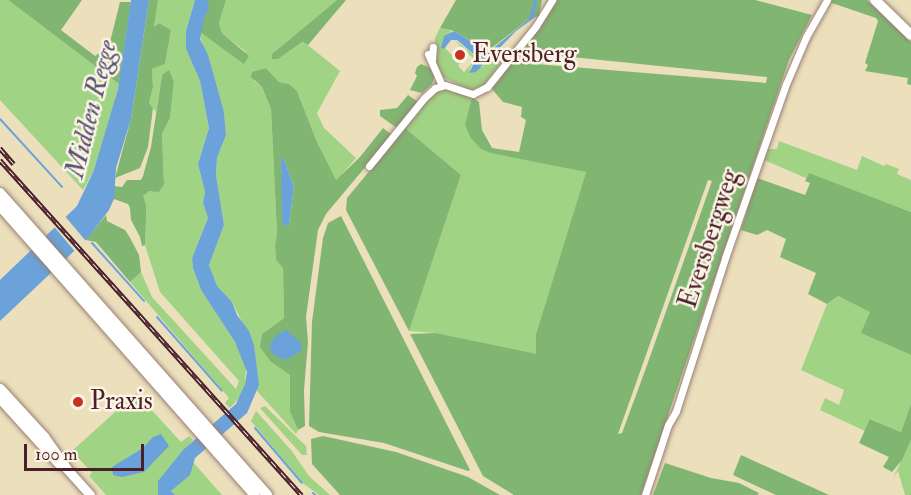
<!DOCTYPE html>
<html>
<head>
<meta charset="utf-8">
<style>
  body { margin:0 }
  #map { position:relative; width:911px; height:495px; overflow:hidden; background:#ebdfbc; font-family:"IM FELL Double Pica",serif }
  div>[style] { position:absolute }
  .green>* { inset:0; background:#a0d484 }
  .forest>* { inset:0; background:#80b672 }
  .water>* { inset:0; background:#6ba2d9 }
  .pier>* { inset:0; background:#ebdfbc; transform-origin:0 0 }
  .stream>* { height:2px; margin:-1px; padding:0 1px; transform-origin:1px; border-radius:1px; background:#6ba2d9 }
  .roads { filter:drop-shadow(0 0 2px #9a7f74) drop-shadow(0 0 2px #9a7f74) }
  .street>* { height:7px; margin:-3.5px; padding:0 3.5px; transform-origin:3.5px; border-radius:3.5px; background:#fff }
  .secondary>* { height:9px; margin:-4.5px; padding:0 4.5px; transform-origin:4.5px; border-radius:4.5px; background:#fff }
  .primary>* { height:10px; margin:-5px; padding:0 5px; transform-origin:5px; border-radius:5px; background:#fff }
  .rail>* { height:4.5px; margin-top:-2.25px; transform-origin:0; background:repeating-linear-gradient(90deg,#fcf5e5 0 7px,#4a1f2b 0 14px); box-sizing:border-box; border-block:2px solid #4a1f2b }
  .dots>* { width:16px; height:16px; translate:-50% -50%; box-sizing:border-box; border:3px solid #fcf5e5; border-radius:50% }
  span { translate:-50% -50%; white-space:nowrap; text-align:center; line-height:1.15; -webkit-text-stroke:5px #fcf5e5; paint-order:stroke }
  .poi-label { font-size:26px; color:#4a1f2b }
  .left { translate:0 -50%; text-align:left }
  .street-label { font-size:26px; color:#4a1f2b }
  .water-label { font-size:27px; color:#575371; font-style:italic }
  .scale { position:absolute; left:24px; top:444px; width:120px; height:27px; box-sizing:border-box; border:3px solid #4a1f2b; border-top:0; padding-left:8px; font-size:18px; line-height:21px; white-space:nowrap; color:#4a1f2b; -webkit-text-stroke:4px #fcf5e5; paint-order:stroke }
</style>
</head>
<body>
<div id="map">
  <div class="green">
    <i style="clip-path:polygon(0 0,8px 0,119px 84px,105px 138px,94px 170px,83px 190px,0 100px)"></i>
    <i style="clip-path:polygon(158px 0,195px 0,186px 31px,186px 49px,200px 81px,209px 128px,198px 164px,205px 192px,203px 203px,208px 218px,192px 258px,193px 268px,201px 290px,235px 342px,246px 367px,245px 384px,240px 397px,230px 408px,225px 403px,229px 398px,130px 282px,141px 272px,152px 297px,236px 389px,239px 381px,160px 292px,145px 245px,146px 220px,142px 196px,164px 184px,162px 134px,170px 118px,174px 82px,162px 75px,156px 112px,149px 103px,153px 87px,152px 69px,165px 64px,171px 30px,159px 23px,154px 27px)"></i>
    <i style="clip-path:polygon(226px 0,337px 0,272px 54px,278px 59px,304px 42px,340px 71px,317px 113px,324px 128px,356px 158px,336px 181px,317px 142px,297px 91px,289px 84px,279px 82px,266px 68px,254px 81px,262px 87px,271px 109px,277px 234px,275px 245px,276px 260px,283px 268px,284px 318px,262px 334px,271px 362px,290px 375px,290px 412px,298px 430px,296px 434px,257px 391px,254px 345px,232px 302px,217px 287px,209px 265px,224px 225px,216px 175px,217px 158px,226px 135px,224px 112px,200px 36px,200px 32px,235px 55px,246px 52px,222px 33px,219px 23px)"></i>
    <i style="clip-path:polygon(440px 28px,451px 31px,442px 43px,443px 49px,445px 48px,460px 63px,458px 66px,464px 72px,475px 60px,453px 39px,477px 57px,469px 70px,482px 67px,491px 55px,502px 62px,483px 86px,469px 90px,443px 77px,435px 58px,435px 38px)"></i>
    <i style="clip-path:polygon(446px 89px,472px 97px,465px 124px,481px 149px,586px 172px,536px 334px,536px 355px,436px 333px,409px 331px,461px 175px,405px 128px,434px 93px)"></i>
    <i style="clip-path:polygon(779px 141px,857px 170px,862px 156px,884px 166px,886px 164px,899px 169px,897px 174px,911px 180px,911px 212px,810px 174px,806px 178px,764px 160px,768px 149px,777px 149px)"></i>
    <i style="clip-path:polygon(838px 296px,871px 312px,862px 333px,911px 355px,911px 404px,901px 432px,871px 419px,865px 431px,820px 410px,825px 398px,839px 405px,844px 390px,801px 370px,827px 304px)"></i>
    <i style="clip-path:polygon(136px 393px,181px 442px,189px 436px,193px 440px,158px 481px,158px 495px,106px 495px,89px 476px,92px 473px,72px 451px)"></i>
    <i style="clip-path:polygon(265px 406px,306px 446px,307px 455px,302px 455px,260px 408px)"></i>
    <i style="clip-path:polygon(256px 411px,291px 450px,309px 476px,330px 495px,319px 495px,304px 484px,251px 421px)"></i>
    <i style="clip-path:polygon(911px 440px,911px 495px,905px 495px,898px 471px,893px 478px)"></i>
    <i style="clip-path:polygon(192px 461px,222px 495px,175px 495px,171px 492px)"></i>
  </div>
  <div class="forest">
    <i style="clip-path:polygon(8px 0,82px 0,61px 30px,95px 56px,109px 46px,120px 2px,131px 2px,119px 84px)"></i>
    <i style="clip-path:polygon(149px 0,158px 0,154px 27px,159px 23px,171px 30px,165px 64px,152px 69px,153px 87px,149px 103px,153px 108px,148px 147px,140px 168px,115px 178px,131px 119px)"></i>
    <i style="clip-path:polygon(208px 0,226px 0,219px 23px,222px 33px,249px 56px,244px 64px,200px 32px)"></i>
    <i style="clip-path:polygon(337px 0,346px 0,308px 45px,303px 42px,278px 59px,272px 59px,272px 54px)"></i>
    <i style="clip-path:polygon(456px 0,542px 0,539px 16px,529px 19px,488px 51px,454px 31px,440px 28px)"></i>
    <i style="clip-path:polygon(evenodd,555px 0,755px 0,812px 15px,789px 60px,641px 495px,514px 495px,483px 476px,410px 334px,436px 333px,536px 354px,536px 334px,586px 172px,491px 153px,481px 149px,470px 137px,465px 124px,472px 97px,479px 102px,482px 130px,492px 148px,519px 152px,526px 120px,521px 117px,522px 107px,503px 102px,492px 89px,512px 62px,766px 83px,767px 77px,523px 52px,521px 49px,555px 0,708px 180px,712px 181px,646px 368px,622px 433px,618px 434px,708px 180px)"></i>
    <i style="clip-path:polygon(830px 0,867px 0,911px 42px,911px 85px,907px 84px,908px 78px,865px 71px,868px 65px,865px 63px,878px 21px,876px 18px,829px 2px)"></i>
    <i style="clip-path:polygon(421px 64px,431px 68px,435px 76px,432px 84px,422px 93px,410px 90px,417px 76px,415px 73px,417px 67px)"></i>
    <i style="clip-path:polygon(evenodd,266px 68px,279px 82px,289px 84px,297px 91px,317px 142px,336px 180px,360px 157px,383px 128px,392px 135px,326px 214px,318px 230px,306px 317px,308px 342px,304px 390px,305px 426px,298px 430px,290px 412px,290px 375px,271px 362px,260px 347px,262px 334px,284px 318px,283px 268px,276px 260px,275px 245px,277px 234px,271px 109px,262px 87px,251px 77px,252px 72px,266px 68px,281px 158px,284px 159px,294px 187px,289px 224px,285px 227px,281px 158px)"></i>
    <i style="clip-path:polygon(169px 70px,174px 82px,170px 118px,162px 134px,164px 184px,159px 192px,150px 191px,143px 196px,146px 205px,146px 220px,145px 245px,142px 246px,140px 237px,131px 220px,130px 208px,128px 204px,114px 199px,114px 186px,122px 187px,127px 180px,141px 180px,143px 176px,151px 147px,162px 75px)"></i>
    <i style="clip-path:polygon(408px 95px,418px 102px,397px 128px,380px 116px,380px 110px,397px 108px)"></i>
    <i style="clip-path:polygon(405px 128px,461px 175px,409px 331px,346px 210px,347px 198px)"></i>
    <i style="clip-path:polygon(809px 173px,911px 212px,911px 355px,861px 333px,870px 312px,838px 296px,827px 304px,808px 294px,816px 273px,780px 257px,786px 239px,767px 230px,757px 235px,741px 230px,757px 178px,805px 195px,810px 183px,805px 181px)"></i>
    <i style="clip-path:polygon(106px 215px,107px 221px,125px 230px,129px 236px,139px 255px,141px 272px,130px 282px,96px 242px,86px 240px)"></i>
    <i style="clip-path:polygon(341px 216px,470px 470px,468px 471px,384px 443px,319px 432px,309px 426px,312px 322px,323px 238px,328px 223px)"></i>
    <i style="clip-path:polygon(911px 404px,911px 440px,902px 460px,892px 472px,883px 467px,889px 457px,859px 443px,870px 419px,901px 432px)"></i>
    <i style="clip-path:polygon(323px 436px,396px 452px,468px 477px,500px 495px,340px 495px,312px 464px,311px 439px)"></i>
    <i style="clip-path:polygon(741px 455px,829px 495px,776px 495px,733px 475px)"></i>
    <i style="clip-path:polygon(665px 463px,711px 478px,739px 483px,759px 493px,758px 495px,653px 495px)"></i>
  </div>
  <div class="water">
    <i style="clip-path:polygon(131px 0,149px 0,131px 119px,116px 168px,114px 199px,109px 210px,88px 238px,0 321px,0 280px,77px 206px,94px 170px,118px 89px)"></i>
    <i style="clip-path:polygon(195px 0,208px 0,209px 10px,205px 15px,200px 39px,208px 55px,224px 112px,226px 135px,217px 158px,216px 175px,224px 225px,209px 265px,217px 286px,232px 302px,237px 315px,249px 331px,254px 345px,259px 385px,247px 413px,195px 458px,190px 475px,171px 491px,175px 495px,158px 495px,158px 481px,184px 449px,236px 404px,245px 384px,247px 372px,235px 342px,201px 290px,193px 268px,192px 258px,208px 218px,203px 203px,205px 192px,198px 164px,209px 128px,200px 81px,186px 49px,186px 31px)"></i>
    <i style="clip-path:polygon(534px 0,537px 0,534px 18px,516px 31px,476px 72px,469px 73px,477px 57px,457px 40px,451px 40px,444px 49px,441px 48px,444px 36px,454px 31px,487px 51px,490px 51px,529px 19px)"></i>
    <i style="clip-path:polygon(281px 157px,284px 159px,294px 187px,289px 224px,285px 227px,282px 220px)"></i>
    <i style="clip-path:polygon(287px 330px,302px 344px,301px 351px,286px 360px,274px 355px,269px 347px,276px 335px)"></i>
    <i style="clip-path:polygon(161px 434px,169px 446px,144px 472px,122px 477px,113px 475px,112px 467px,143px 448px,153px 437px)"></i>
  </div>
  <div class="pier">
    <i style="left:64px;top:215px;width:35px;height:15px;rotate:50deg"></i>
  </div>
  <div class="stream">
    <i style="left:0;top:119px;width:92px;rotate:47.6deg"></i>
    <i style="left:92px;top:243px;width:78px;rotate:48.1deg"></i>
    <i style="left:157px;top:317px;width:98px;rotate:48.7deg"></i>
    <i style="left:255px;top:428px;width:72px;rotate:49.5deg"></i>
    <i style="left:313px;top:493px;width:3px;rotate:45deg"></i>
  </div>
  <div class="roads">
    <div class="street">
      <i style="left:428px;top:54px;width:34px;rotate:66deg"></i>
      <i style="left:432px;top:60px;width:13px;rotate:-86deg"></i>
      <i style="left:369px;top:166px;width:87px;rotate:-51deg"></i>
      <i style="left:424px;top:98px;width:15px;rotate:-42deg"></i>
      <i style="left:435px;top:88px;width:10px;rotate:-17deg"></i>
      <i style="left:445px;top:85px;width:29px;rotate:18deg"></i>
      <i style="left:473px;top:94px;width:16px;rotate:-27deg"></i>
      <i style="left:487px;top:87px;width:78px;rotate:-51.2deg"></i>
      <i style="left:536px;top:26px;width:31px;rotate:-58deg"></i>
      <i style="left:645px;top:495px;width:74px;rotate:-71.8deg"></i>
      <i style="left:668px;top:425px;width:16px;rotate:-60deg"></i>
      <i style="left:676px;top:411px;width:161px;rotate:-72.2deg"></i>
      <i style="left:725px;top:258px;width:184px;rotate:-70.7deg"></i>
      <i style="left:786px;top:84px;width:51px;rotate:-66.9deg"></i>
      <i style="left:806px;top:37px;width:43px;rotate:-60.4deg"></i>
    </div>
    <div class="secondary">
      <i style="left:0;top:388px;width:65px;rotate:47.5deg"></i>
      <i style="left:44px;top:436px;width:39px;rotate:55deg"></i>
      <i style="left:66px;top:468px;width:36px;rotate:48deg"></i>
      <i style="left:0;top:399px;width:88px;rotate:47.8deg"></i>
    </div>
    <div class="primary">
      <i style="left:875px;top:0;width:50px;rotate:44.2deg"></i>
      <i style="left:0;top:193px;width:403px;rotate:48.5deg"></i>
      <i style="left:0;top:206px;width:385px;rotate:48.6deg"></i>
    </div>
  </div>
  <div class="rail">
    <i style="left:0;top:148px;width:21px;rotate:49deg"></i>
    <i style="left:0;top:160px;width:451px;rotate:48deg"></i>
  </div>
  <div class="dots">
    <i style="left:460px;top:55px;background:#c8321e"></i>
    <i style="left:78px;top:402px;background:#c8321e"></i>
  </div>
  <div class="poi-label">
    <span class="left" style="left:472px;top:55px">Eversberg</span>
    <span class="left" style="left:90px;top:402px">Praxis</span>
  </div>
  <div class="street-label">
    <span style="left:710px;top:239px;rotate:-72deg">Eversbergweg</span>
  </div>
  <div class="water-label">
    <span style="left:91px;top:109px;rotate:-76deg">Midden Regge</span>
  </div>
  <div class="scale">100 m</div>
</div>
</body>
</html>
